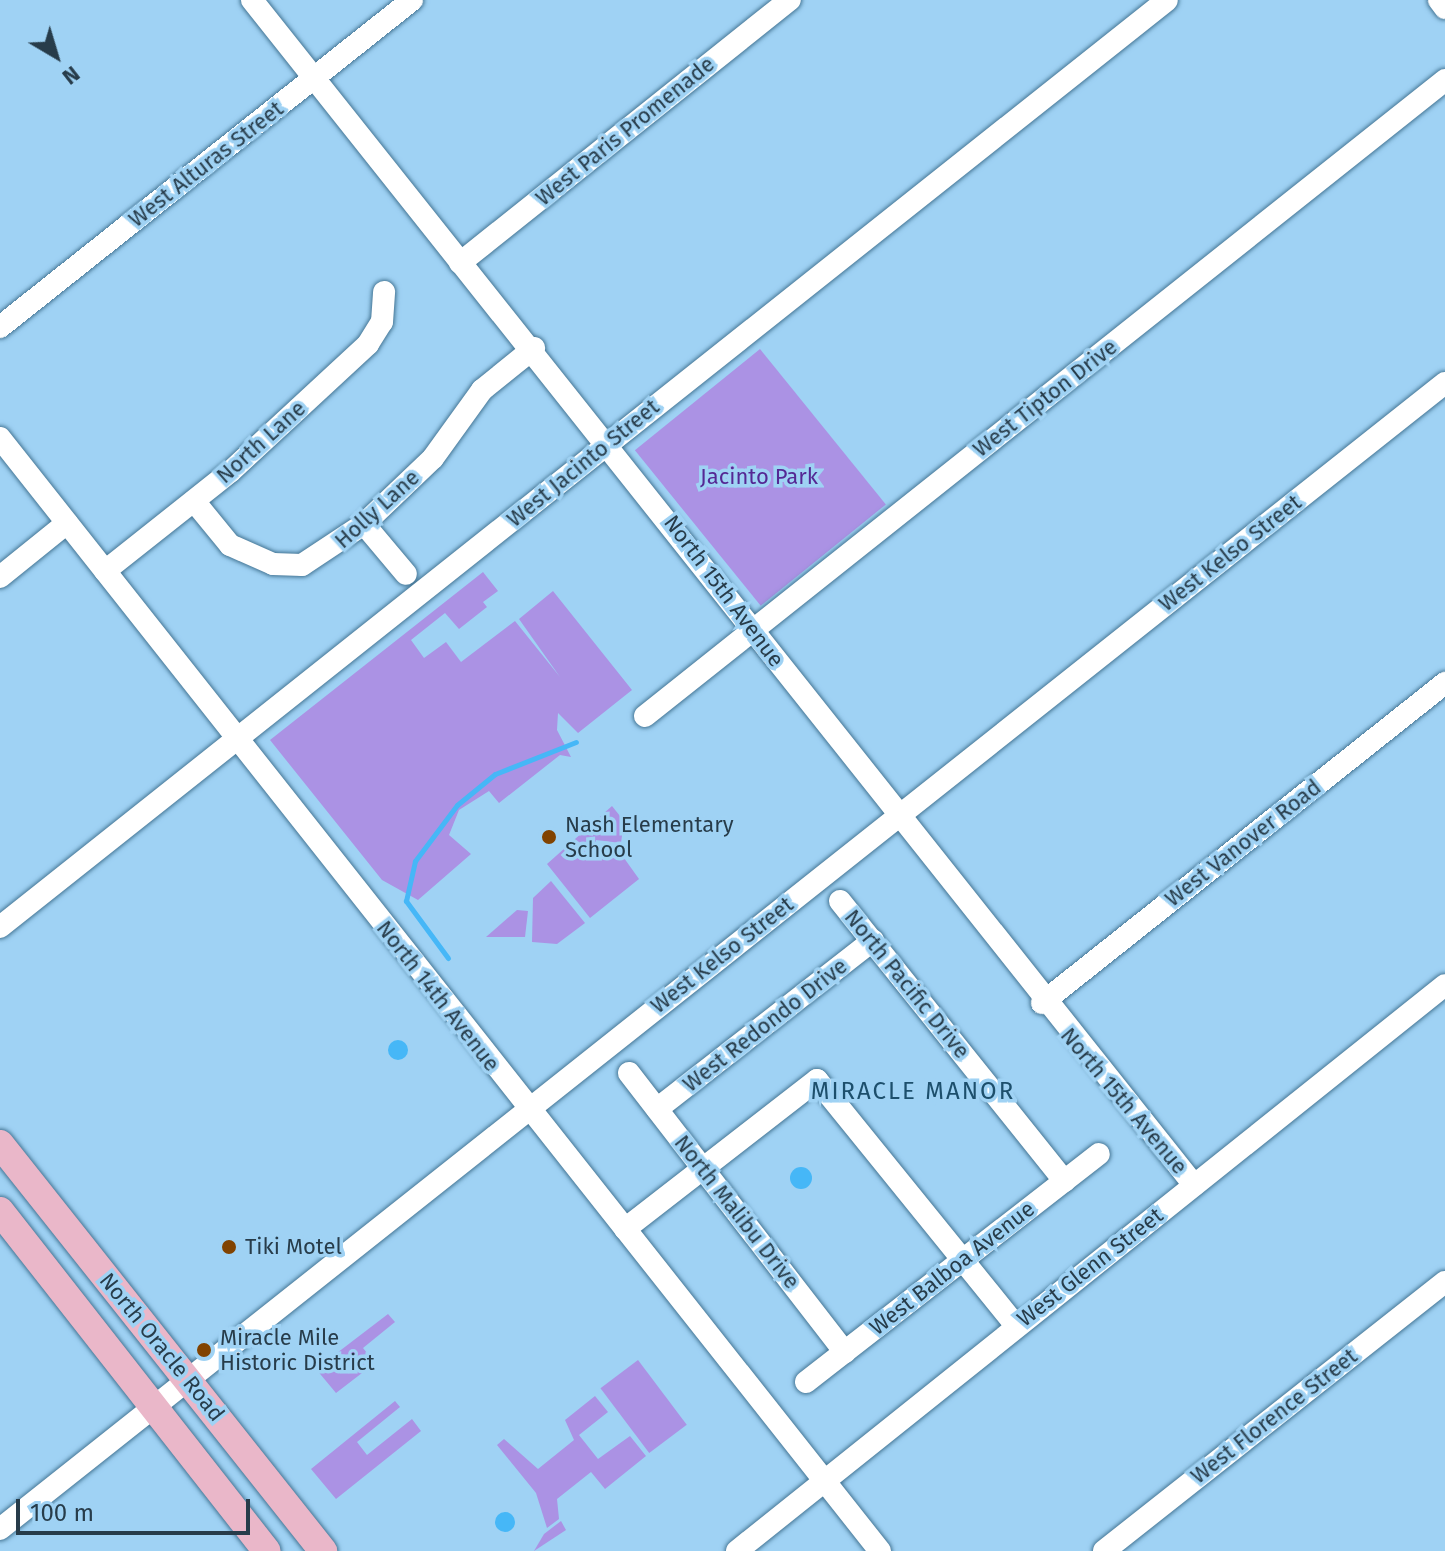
<!DOCTYPE html>
<html>
<head>
<meta charset="utf-8">
<style>
  body { margin:0 }
  #map { position:relative; width:1445px; height:1551px; overflow:hidden; background:#9fd2f4; font-family:"Fira Sans",sans-serif }
  div>[style] { position:absolute }
  .green>* { inset:0; background:#ab92e4; transform-origin:0 0 }
  .water>* { inset:0; background:#46b7f7 }
  .round { border-radius:50% }
  .stream>* { height:5px; margin:-2.5px; padding:0 2.5px; transform-origin:2.5px; border-radius:2.5px; background:#46b7f7 }
  .roads { filter:drop-shadow(0 0 2px #457695) drop-shadow(0 0 2px #457695) }
  .minor>* { height:22px; margin:-11px; padding:0 11px; transform-origin:11px; border-radius:11px; background:#fff }
  .major>* { height:28px; margin:-14px; padding:0 14px; transform-origin:14px; border-radius:14px; background:#eab7c9 }
  .dots>* { width:22px; height:22px; translate:-50% -50%; box-sizing:border-box; border:4px solid #9fd2f4; border-radius:50% }
  span { translate:-50% -50%; white-space:nowrap; text-align:center; line-height:1.15; -webkit-text-stroke:7px #9fd2f4; paint-order:stroke }
  .street-label { font-size:22px; color:#273c4a }
  .park-label { font-size:22px; color:#552894 }
  .poi-label { font-size:22px; color:#273c4a }
  .left { translate:0 -50%; text-align:left }
  .neighbourhood-label { font-size:24px; color:#1d4f6c; letter-spacing:2px }
  .north { position:absolute; left:16px; top:16px; width:80px; height:80px; -webkit-text-stroke:6px #9fd2f4; paint-order:stroke; rotate:142deg; font-size:22px; font-weight:700; line-height:32px; text-align:center; color:#273c4a }
  .north::after { content:''; display:block; margin:auto; width:28px; height:36px; background:#273c4a; clip-path:polygon(50% 0,100% 100%,50% 72%,0 100%) }
  .scale { position:absolute; left:16px; top:1499px; width:234px; height:36px; box-sizing:border-box; border:4px solid #273c4a; border-top:0; padding-left:10px; font-size:24px; line-height:28px; white-space:nowrap; color:#273c4a; -webkit-text-stroke:6px #9fd2f4; paint-order:stroke }
</style>
</head>
<body>
<div id="map">
  <div class="green">
    <i style="left:760px;top:349px;width:200px;height:161px;rotate:51deg"></i>
    <i style="clip-path:polygon(483px 572px,498px 591px,483px 602px,487px 607px,459px 629px,445px 613px,411px 640px,424px 658px,446px 642px,461px 662px,515px 621px,560px 677px,519px 619px,553px 591px,632px 690px,578px 733px,558px 713px,557px 730px,571px 757px,560px 755px,499px 803px,489px 791px,459px 810px,449px 835px,471px 854px,418px 900px,382px 880px,270px 740px)"></i>
    <i style="clip-path:polygon(612px 806px,624px 821px,621px 843px,596px 840px,594px 854px,624px 858px,639px 879px,590px 918px,547px 864px)"></i>
    <i style="clip-path:polygon(551px 881px,585px 923px,557px 944px,532px 942px,533px 898px)"></i>
    <i style="clip-path:polygon(517px 910px,528px 911px,525px 937px,486px 937px)"></i>
    <i style="clip-path:polygon(388px 1314px,395px 1322px,363px 1348px,375px 1363px,336px 1393px,316px 1369px)"></i>
    <i style="left:638px;top:1360px;width:81px;height:47px;rotate:53deg"></i>
    <i style="clip-path:polygon(595px 1396px,608px 1412px,579px 1435px,598px 1459px,630px 1436px,646px 1456px,605px 1489px,591px 1472px,557px 1499px,559px 1519px,547px 1528px,536px 1493px,497px 1445px,504px 1439px,538px 1469px,574px 1440px,565px 1420px)"></i>
    <i style="clip-path:polygon(395px 1401px,400px 1407px,357px 1442px,367px 1455px,412px 1419px,421px 1431px,336px 1499px,311px 1469px)"></i>
    <i style="clip-path:polygon(561px 1521px,566px 1530px,534px 1551px,544px 1534px)"></i>
  </div>
  <div class="water">
    <i class="round" style="left:388px;top:1040px;width:20px;height:20px"></i>
    <i class="round" style="left:790px;top:1167px;width:22px;height:22px"></i>
    <i class="round" style="left:495px;top:1512px;width:20px;height:20px"></i>
  </div>
  <div class="stream">
    <i style="left:448px;top:958px;width:71px;rotate:-126.4deg"></i>
    <i style="left:406px;top:901px;width:41px;rotate:-77.3deg"></i>
    <i style="left:415px;top:861px;width:70px;rotate:-53.1deg"></i>
    <i style="left:457px;top:805px;width:49px;rotate:-39.2deg"></i>
    <i style="left:495px;top:774px;width:87px;rotate:-21.6deg"></i>
  </div>
  <div class="roads">
    <div class="minor">
      <i style="left:252px;top:0;width:1514px;rotate:51.52deg"></i>
      <i style="left:1439px;top:0;width:10px;rotate:53deg"></i>
      <i style="left:460px;top:263px;width:422px;rotate:-38.6deg"></i>
      <i style="left:0;top:327px;width:526px;rotate:-38.44deg"></i>
      <i style="left:0;top:438px;width:1419px;rotate:51.67deg"></i>
      <i style="left:194px;top:501px;width:57px;rotate:50.7deg"></i>
      <i style="left:230px;top:545px;width:47px;rotate:23.8deg"></i>
      <i style="left:273px;top:564px;width:29px;rotate:2deg"></i>
      <i style="left:302px;top:565px;width:74px;rotate:-33.5deg"></i>
      <i style="left:364px;top:524px;width:95px;rotate:-43.7deg"></i>
      <i style="left:433px;top:458px;width:84px;rotate:-54.2deg"></i>
      <i style="left:482px;top:390px;width:67px;rotate:-38.9deg"></i>
      <i style="left:364px;top:524px;width:65px;rotate:50deg"></i>
      <i style="left:105px;top:571px;width:159px;rotate:-38.4deg"></i>
      <i style="left:230px;top:472px;width:188px;rotate:-42.8deg"></i>
      <i style="left:368px;top:344px;width:26px;rotate:-58deg"></i>
      <i style="left:382px;top:322px;width:30px;rotate:-86deg"></i>
      <i style="left:0;top:577px;width:86px;rotate:-38.9deg"></i>
      <i style="left:645px;top:716px;width:1022px;rotate:-38.48deg"></i>
      <i style="left:840px;top:901px;width:359px;rotate:51.3deg"></i>
      <i style="left:0;top:927px;width:1490px;rotate:-38.46deg"></i>
      <i style="left:1042px;top:1003px;width:515px;rotate:-38.45deg"></i>
      <i style="left:629px;top:1073px;width:353px;rotate:52.3deg"></i>
      <i style="left:657px;top:1109px;width:274px;rotate:-38deg"></i>
      <i style="left:625px;top:1229px;width:243px;rotate:-37.8deg"></i>
      <i style="left:817px;top:1080px;width:316px;rotate:51deg"></i>
      <i style="left:806px;top:1382px;width:371px;rotate:-37.9deg"></i>
      <i style="left:0;top:1529px;width:1844px;rotate:-38.42deg"></i>
      <i style="left:737px;top:1551px;width:906px;rotate:-38.64deg"></i>
      <i style="left:1104px;top:1551px;width:434px;rotate:-38.3deg"></i>
    </div>
    <div class="major">
      <i style="left:0;top:1144px;width:520px;rotate:51.56deg"></i>
      <i style="left:0;top:1211px;width:432px;rotate:51.9deg"></i>
    </div>
  </div>
  <div class="dots">
    <i style="left:549px;top:837px;background:#814301"></i>
    <i style="left:229px;top:1247px;background:#814301"></i>
    <i style="left:204px;top:1350px;background:#814301"></i>
  </div>
  <div class="street-label">
    <span style="left:625px;top:131px;rotate:-39deg">West Paris Promenade</span>
    <span style="left:206px;top:164px;rotate:-38deg">West Alturas Street</span>
    <span style="left:1045px;top:398px;rotate:-38deg">West Tipton Drive</span>
    <span style="left:261px;top:442px;rotate:-42deg">North Lane</span>
    <span style="left:583px;top:463px;rotate:-39deg">West Jacinto Street</span>
    <span style="left:377px;top:509px;rotate:-42deg">Holly Lane</span>
    <span style="left:1230px;top:553px;rotate:-38deg">West Kelso Street</span>
    <span style="left:724px;top:591px;rotate:53deg">North 15th Avenue</span>
    <span style="left:1243px;top:843px;rotate:-38deg">West Vanover Road</span>
    <span style="left:722px;top:955px;rotate:-38deg">West Kelso Street</span>
    <span style="left:907px;top:984px;rotate:51deg">North Pacific Drive</span>
    <span style="left:438px;top:996px;rotate:52deg">North 14th Avenue</span>
    <span style="left:765px;top:1025px;rotate:-38deg">West Redondo Drive</span>
    <span style="left:1124px;top:1101px;rotate:50deg">North 15th Avenue</span>
    <span style="left:737px;top:1212px;rotate:52deg">North Malibu Drive</span>
    <span style="left:1090px;top:1267px;rotate:-38deg">West Glenn Street</span>
    <span style="left:952px;top:1268px;rotate:-38deg">West Balboa Avenue</span>
    <span style="left:162px;top:1347px;rotate:51deg">North Oracle Road</span>
    <span style="left:1274px;top:1416px;rotate:-38deg">West Florence Street</span>
  </div>
  <div class="park-label">
    <span style="left:759px;top:477px">Jacinto Park</span>
  </div>
  <div class="poi-label">
    <span class="left" style="left:565px;top:837px">Nash Elementary<br>School</span>
    <span class="left" style="left:245px;top:1247px">Tiki Motel</span>
    <span class="left" style="left:220px;top:1350px">Miracle Mile<br>Historic District</span>
  </div>
  <div class="neighbourhood-label">
    <span style="left:913px;top:1092px">MIRACLE MANOR</span>
  </div>
  <div class="north">N</div>
  <div class="scale">100 m</div>
</div>
</body>
</html>
